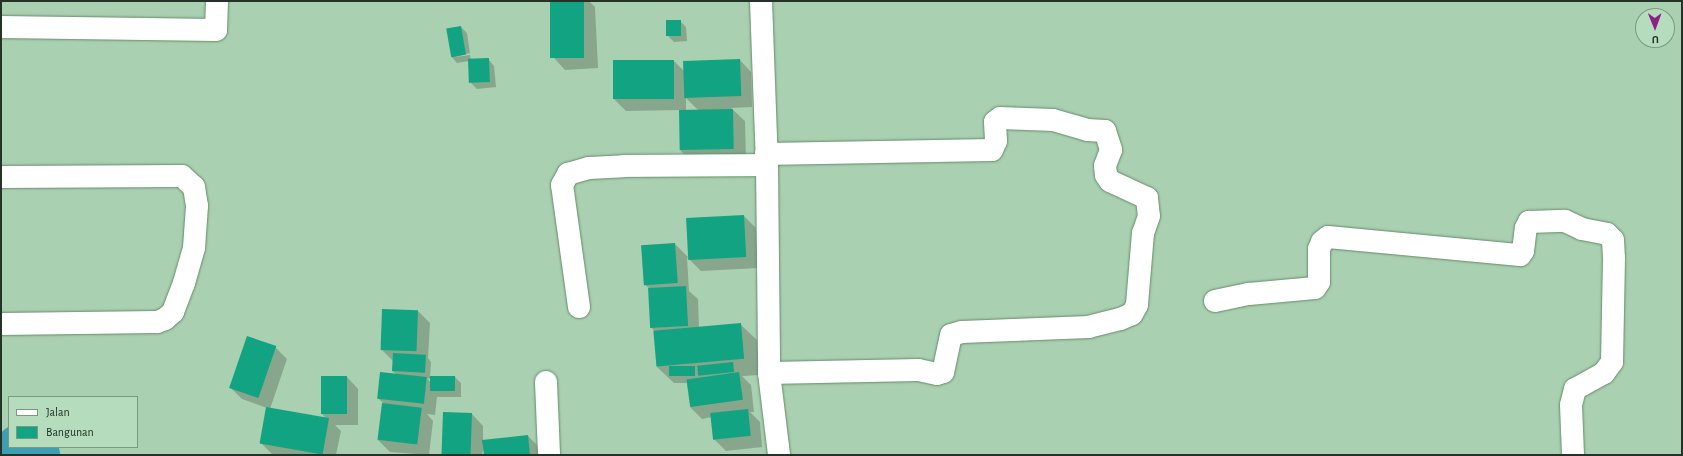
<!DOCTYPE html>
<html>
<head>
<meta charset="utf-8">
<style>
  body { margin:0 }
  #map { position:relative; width:1683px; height:456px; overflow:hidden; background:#a9d0b0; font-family:"Alegreya Sans",sans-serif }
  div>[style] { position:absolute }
  .shadow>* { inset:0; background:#0003 }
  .river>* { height:47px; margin:-23.5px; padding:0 23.5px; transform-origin:23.5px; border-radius:23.5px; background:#3d9faf }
  .building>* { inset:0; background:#12a482; transform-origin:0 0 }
  .roads { filter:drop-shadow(0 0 1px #668b6d) drop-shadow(0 0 1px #668b6d) }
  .minor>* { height:22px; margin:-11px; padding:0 11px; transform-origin:11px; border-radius:11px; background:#fff }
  span { translate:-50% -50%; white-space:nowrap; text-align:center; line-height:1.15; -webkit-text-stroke:4px #b5ddbd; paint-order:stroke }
  .frame { position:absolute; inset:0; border:2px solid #243327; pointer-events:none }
  .legend { position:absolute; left:8px; top:396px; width:130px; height:52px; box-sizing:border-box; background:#b5ddbd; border:1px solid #7b9981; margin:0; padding:5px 7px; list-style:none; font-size:12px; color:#243327 }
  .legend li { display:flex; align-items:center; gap:8px; height:20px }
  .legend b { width:20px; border:1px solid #7b9981 }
  .north { position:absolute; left:1635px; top:8px; width:40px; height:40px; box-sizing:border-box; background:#b5ddbd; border:1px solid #7b9981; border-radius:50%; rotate:179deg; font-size:11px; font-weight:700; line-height:16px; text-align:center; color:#243327 }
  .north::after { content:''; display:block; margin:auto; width:14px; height:18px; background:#8b2085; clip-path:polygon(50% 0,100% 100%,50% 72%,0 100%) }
</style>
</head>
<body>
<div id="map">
  <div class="shadow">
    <i style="clip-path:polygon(551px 1px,589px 1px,595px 7px,598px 68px,565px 70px,554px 58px)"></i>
    <i style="clip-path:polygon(680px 21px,686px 27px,687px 41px,674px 42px,668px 36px)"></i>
    <i style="clip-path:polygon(461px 27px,467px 33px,470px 53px,455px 57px,470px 55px,471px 61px,488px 59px,494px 66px,496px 87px,477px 89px,471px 83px,469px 61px,457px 63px,451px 56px)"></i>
    <i style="clip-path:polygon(evenodd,740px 60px,751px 72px,752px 107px,731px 108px,745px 121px,746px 161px,692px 162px,680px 150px,680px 110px,626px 111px,614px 99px,614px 61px,674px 61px,684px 71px,740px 60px,686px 98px,698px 110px,686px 110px,686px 98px)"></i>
    <i style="clip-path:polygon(744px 216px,756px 228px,758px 268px,701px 271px,687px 257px,689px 291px,698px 299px,699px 328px,740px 324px,757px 340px,760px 375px,742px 376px,751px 385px,754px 412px,750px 412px,760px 422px,762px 447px,726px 451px,714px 439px,712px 417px,702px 419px,690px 407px,687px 383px,674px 383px,657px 367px,656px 333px,651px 327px,649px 288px,645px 285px,675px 244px,689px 258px)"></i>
    <i style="clip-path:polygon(evenodd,383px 310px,418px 311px,430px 323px,428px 358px,431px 362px,430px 377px,455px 377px,461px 383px,461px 397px,437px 397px,435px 415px,427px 414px,433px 421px,429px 455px,390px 452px,378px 440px,383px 403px,378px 398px,396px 374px,392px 371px,393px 361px,381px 349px,383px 310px,427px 378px,431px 379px,431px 383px,427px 378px)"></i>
    <i style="clip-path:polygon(275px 347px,287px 359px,270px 409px,327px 419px,322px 414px,347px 377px,358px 389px,358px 425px,335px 425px,341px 431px,336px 455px,273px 455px,261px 443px,267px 408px,242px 399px,230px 387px)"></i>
    <i style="clip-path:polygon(472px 414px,483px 426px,483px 441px,528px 436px,540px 448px,540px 455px,485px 455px,484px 446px,482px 455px,442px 455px)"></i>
  </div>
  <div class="river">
    <i style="left:19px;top:447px;width:19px;rotate:25deg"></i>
  </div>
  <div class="building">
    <i style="left:550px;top:1px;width:34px;height:57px"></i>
    <i style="left:666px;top:20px;width:15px;height:16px"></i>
    <i style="left:461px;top:26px;width:29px;height:15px;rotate:80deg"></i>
    <i style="left:489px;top:58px;width:24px;height:21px;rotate:88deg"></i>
    <i style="left:740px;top:59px;width:37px;height:57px;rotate:88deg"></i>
    <i style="left:613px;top:60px;width:61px;height:39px"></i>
    <i style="left:733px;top:109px;width:40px;height:54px;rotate:89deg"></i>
    <i style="left:744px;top:215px;width:42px;height:58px;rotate:87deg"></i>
    <i style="left:675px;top:243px;width:40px;height:34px;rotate:86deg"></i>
    <i style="left:686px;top:286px;width:40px;height:38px;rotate:87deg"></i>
    <i style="left:382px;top:309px;width:36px;height:41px;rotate:2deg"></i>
    <i style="left:741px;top:323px;width:36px;height:88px;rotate:85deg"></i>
    <i style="left:247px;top:336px;width:31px;height:55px;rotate:19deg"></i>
    <i style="left:393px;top:353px;width:33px;height:18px;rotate:3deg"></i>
    <i style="left:733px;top:362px;width:10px;height:36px;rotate:84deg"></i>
    <i style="left:695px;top:366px;width:10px;height:26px;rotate:90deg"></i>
    <i style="left:380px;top:372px;width:47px;height:27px;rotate:6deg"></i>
    <i style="left:739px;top:372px;width:28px;height:53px;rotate:82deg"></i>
    <i style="left:321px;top:376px;width:26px;height:38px"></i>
    <i style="left:430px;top:376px;width:25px;height:15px"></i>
    <i style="left:382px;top:403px;width:40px;height:37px;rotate:7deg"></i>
    <i style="left:266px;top:407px;width:64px;height:37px;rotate:10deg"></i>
    <i style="left:748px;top:409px;width:27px;height:38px;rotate:84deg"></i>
    <i style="left:443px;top:412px;width:29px;height:43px;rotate:2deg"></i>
    <i style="clip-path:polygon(528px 435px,530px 455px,484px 455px,482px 440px)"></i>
  </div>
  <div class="roads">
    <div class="minor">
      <i style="left:761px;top:1px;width:164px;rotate:87.9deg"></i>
      <i style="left:767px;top:165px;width:208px;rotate:89.4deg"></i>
      <i style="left:769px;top:373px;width:83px;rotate:83deg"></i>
      <i style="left:1px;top:27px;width:215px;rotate:0.8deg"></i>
      <i style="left:216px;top:30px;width:29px;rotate:-88deg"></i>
      <i style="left:766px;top:154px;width:226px;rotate:-1deg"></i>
      <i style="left:992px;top:150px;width:10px;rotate:-66deg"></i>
      <i style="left:996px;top:141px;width:19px;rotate:-93deg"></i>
      <i style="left:995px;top:122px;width:6px;rotate:-39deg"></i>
      <i style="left:1000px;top:118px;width:53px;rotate:2.2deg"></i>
      <i style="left:1053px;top:120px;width:35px;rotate:16deg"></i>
      <i style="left:1087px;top:130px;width:18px;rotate:3deg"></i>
      <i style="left:1105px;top:131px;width:20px;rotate:72deg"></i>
      <i style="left:1111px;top:150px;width:17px;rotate:111deg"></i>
      <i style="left:1105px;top:166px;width:9px;rotate:84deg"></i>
      <i style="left:1106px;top:175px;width:7px;rotate:56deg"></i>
      <i style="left:1110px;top:181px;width:41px;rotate:24.7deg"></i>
      <i style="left:1147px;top:198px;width:18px;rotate:84deg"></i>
      <i style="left:1149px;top:216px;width:18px;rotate:109deg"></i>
      <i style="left:1143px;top:233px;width:72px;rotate:94.8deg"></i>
      <i style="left:1137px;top:305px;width:10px;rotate:119deg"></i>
      <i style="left:1132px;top:314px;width:13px;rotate:157deg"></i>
      <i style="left:1120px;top:319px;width:32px;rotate:166deg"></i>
      <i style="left:1089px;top:327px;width:127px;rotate:177.7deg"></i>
      <i style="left:962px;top:332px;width:11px;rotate:165deg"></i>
      <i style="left:951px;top:335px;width:38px;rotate:102deg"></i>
      <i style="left:943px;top:372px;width:6px;rotate:162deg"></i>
      <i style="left:937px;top:374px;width:19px;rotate:-168deg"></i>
      <i style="left:918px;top:370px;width:149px;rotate:178.8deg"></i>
      <i style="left:1px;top:177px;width:181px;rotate:-0.3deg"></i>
      <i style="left:182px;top:176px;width:16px;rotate:43deg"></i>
      <i style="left:194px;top:187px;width:19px;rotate:81deg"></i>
      <i style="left:197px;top:206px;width:42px;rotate:94.1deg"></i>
      <i style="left:194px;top:248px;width:36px;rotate:106deg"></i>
      <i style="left:184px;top:283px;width:31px;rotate:111deg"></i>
      <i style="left:173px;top:312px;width:11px;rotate:139deg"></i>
      <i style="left:165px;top:319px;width:9px;rotate:159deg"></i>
      <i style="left:157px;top:322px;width:156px;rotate:179.3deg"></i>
      <i style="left:1215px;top:301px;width:35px;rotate:-12deg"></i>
      <i style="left:1249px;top:294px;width:66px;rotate:-5.2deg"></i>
      <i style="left:1315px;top:288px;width:7px;rotate:-56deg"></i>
      <i style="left:1319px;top:282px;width:33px;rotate:-90deg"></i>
      <i style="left:1319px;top:249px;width:8px;rotate:-67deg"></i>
      <i style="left:1322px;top:242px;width:8px;rotate:-40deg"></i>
      <i style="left:1328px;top:237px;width:193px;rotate:5.4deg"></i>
      <i style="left:1520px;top:255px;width:5px;rotate:-53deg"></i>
      <i style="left:1523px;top:251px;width:23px;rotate:-83deg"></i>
      <i style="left:1526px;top:228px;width:7px;rotate:-63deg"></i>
      <i style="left:1529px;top:222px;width:36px;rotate:-2deg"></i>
      <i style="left:1565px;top:221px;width:19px;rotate:25deg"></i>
      <i style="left:1582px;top:229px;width:25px;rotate:11deg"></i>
      <i style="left:1607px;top:234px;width:8px;rotate:45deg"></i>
      <i style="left:1613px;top:240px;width:18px;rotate:87deg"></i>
      <i style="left:1614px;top:258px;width:104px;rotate:91.1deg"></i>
      <i style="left:1612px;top:362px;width:14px;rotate:126deg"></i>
      <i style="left:1604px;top:373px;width:33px;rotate:151deg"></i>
      <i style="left:1575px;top:389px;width:16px;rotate:104deg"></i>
      <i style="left:1571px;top:405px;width:50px;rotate:87.7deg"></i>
      <i style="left:579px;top:307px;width:123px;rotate:-97.9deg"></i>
      <i style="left:562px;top:185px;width:13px;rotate:-61deg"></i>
      <i style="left:568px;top:174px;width:22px;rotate:-16deg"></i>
      <i style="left:589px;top:168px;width:35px;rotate:-3deg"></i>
      <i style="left:624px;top:166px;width:143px;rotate:-0.4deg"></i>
      <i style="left:546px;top:382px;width:73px;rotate:87.6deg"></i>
    </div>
  </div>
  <div class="frame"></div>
  <ul class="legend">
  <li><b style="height:5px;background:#fff"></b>Jalan</li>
  <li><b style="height:11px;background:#12a482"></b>Bangunan</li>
  </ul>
  <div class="north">U</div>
</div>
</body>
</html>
